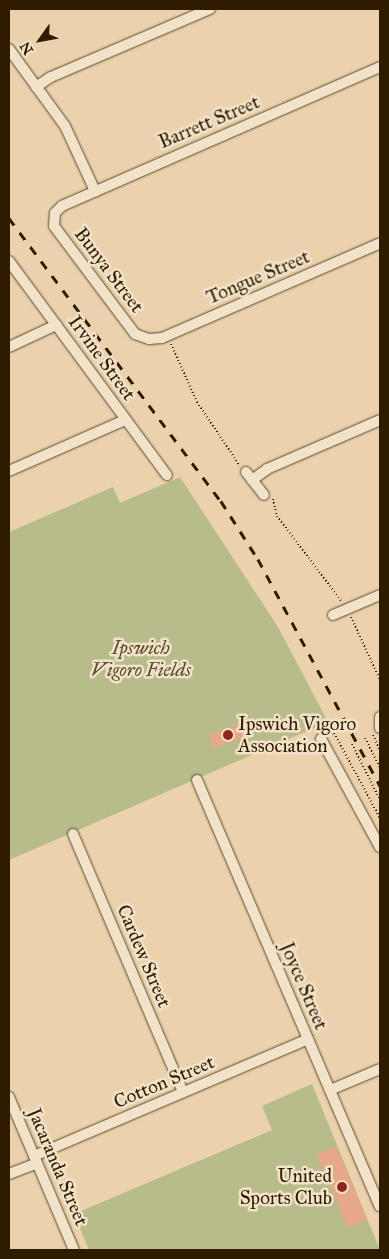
<!DOCTYPE html>
<html>
<head>
<meta charset="utf-8">
<style>
  body { margin:0 }
  #map { position:relative; width:389px; height:1259px; overflow:hidden; background:#ebd2ad; font-family:"IM FELL Great Primer",serif }
  div>[style] { position:absolute }
  .green>* { inset:0; background:#b7bc8a }
  .building>* { inset:0; background:#e6a78a; transform-origin:0 0 }
  .path>* { height:2px; margin-top:-1px; transform-origin:0; background:repeating-linear-gradient(90deg,#2e1b00 0 1px,transparent 0 3.5px) }
  .roads { filter:drop-shadow(0 0 1px #5d492b) drop-shadow(0 0 1px #5d492b) }
  .minor>* { height:10px; margin:-5px; padding:0 5px; transform-origin:5px; border-radius:5px; background:#f2e2ca }
  .rail>* { height:2.5px; margin-top:-1.25px; transform-origin:0; background:repeating-linear-gradient(90deg,#2e1b00 0 9px,transparent 0 18px) }
  .dots>* { width:14px; height:14px; translate:-50% -50%; box-sizing:border-box; border:2px solid #f2e2ca; border-radius:50% }
  span { translate:-50% -50%; white-space:nowrap; text-align:center; line-height:1.15; -webkit-text-stroke:5px #f2e2ca; paint-order:stroke }
  .street-label { font-size:19px; color:#2e1b00 }
  .park-label { font-size:19px; color:#574b29; font-style:italic }
  .poi-label { font-size:19px; color:#2e1b00 }
  .left { translate:0 -50%; text-align:left }
  .right { translate:-100% -50%; text-align:right }
  .frame { position:absolute; inset:0; border:10px solid #2e1b00; pointer-events:none }
  .north { position:absolute; left:15px; top:15px; width:50px; height:50px; -webkit-text-stroke:4px #f2e2ca; paint-order:stroke; rotate:238deg; font-size:14px; font-weight:700; line-height:20px; text-align:center; color:#2e1b00 }
  .north::after { content:''; display:block; margin:auto; width:18px; height:22px; background:#2e1b00; clip-path:polygon(50% 0,100% 100%,50% 72%,0 100%) }
</style>
</head>
<body>
<div id="map">
  <div class="green">
    <i style="clip-path:polygon(180px 477px,278px 627px,328px 722px,9px 860px,9px 532px,113px 487px,120px 503px)"></i>
    <i style="clip-path:polygon(312px 1084px,380px 1250px,89px 1250px,74px 1214px,272px 1130px,262px 1106px)"></i>
  </div>
  <div class="building">
    <i style="left:243px;top:722px;width:14px;height:37px;rotate:69deg"></i>
    <i style="left:336px;top:1146px;width:80px;height:21px;rotate:67deg"></i>
  </div>
  <div class="path">
    <i style="left:171px;top:344px;width:64px;rotate:65.9deg"></i>
    <i style="left:197px;top:402px;width:77px;rotate:56.1deg"></i>
    <i style="left:273px;top:499px;width:17px;rotate:77deg"></i>
    <i style="left:277px;top:516px;width:108px;rotate:52.9deg"></i>
    <i style="left:351px;top:617px;width:69px;rotate:65.3deg"></i>
    <i style="left:328px;top:735px;width:6px;rotate:-18deg"></i>
    <i style="left:334px;top:733px;width:97px;rotate:61.6deg"></i>
    <i style="left:373px;top:735px;width:17px;rotate:66deg"></i>
    <i style="left:365px;top:738px;width:33px;rotate:63deg"></i>
    <i style="left:352px;top:744px;width:63px;rotate:63.4deg"></i>
  </div>
  <div class="roads">
    <div class="minor">
      <i style="left:9px;top:49px;width:95px;rotate:54deg"></i>
      <i style="left:65px;top:126px;width:72px;rotate:65.2deg"></i>
      <i style="left:380px;top:67px;width:347px;rotate:156.4deg"></i>
      <i style="left:62px;top:206px;width:10px;rotate:135deg"></i>
      <i style="left:55px;top:213px;width:13px;rotate:94deg"></i>
      <i style="left:54px;top:226px;width:135px;rotate:53.1deg"></i>
      <i style="left:135px;top:334px;width:15px;rotate:20deg"></i>
      <i style="left:149px;top:339px;width:13px;rotate:-4deg"></i>
      <i style="left:162px;top:338px;width:238px;rotate:-23.5deg"></i>
      <i style="left:36px;top:87px;width:18px;rotate:-34deg"></i>
      <i style="left:51px;top:77px;width:173px;rotate:-23.2deg"></i>
      <i style="left:9px;top:261px;width:266px;rotate:53.6deg"></i>
      <i style="left:9px;top:347px;width:52px;rotate:-25.1deg"></i>
      <i style="left:9px;top:471px;width:127px;rotate:-23.7deg"></i>
      <i style="left:246px;top:472px;width:29px;rotate:52deg"></i>
      <i style="left:252px;top:480px;width:19px;rotate:-36deg"></i>
      <i style="left:267px;top:469px;width:123px;rotate:-23.4deg"></i>
      <i style="left:333px;top:615px;width:51px;rotate:-23.1deg"></i>
      <i style="left:380px;top:717px;width:11px;rotate:90deg"></i>
      <i style="left:321px;top:739px;width:123px;rotate:61.4deg"></i>
      <i style="left:197px;top:780px;width:464px;rotate:66.8deg"></i>
      <i style="left:73px;top:834px;width:280px;rotate:66.9deg"></i>
      <i style="left:330px;top:1090px;width:54px;rotate:-22.8deg"></i>
      <i style="left:9px;top:1097px;width:166px;rotate:67deg"></i>
      <i style="left:34px;top:1156px;width:298px;rotate:-23.1deg"></i>
      <i style="left:9px;top:1174px;width:30px;rotate:-21deg"></i>
    </div>
  </div>
  <div class="rail">
    <i style="left:9px;top:218px;width:354px;rotate:53.2deg"></i>
    <i style="left:221px;top:501px;width:69px;rotate:57.5deg"></i>
    <i style="left:258px;top:559px;width:258px;rotate:61.7deg"></i>
  </div>
  <div class="dots">
    <i style="left:228px;top:735px;background:#8f2418"></i>
    <i style="left:342px;top:1187px;background:#8f2418"></i>
  </div>
  <div class="street-label">
    <span style="left:209px;top:122px;rotate:-23deg">Barrett Street</span>
    <span style="left:109px;top:270px;rotate:53deg">Bunya Street</span>
    <span style="left:258px;top:277px;rotate:-23deg">Tongue Street</span>
    <span style="left:102px;top:358px;rotate:54deg">Irvine Street</span>
    <span style="left:144px;top:956px;rotate:67deg">Cardew Street</span>
    <span style="left:304px;top:986px;rotate:67deg">Joyce Street</span>
    <span style="left:164px;top:1082px;rotate:-23deg">Cotton Street</span>
    <span style="left:58px;top:1167px;rotate:67deg">Jacaranda Street</span>
  </div>
  <div class="park-label">
    <span style="left:141px;top:659px">Ipswich<br>Vigoro Fields</span>
  </div>
  <div class="poi-label">
    <span class="left" style="left:238px;top:735px">Ipswich Vigoro<br>Association</span>
    <span class="right" style="left:332px;top:1187px">United<br>Sports Club</span>
  </div>
  <div class="frame"></div>
  <div class="north">N</div>
</div>
</body>
</html>
